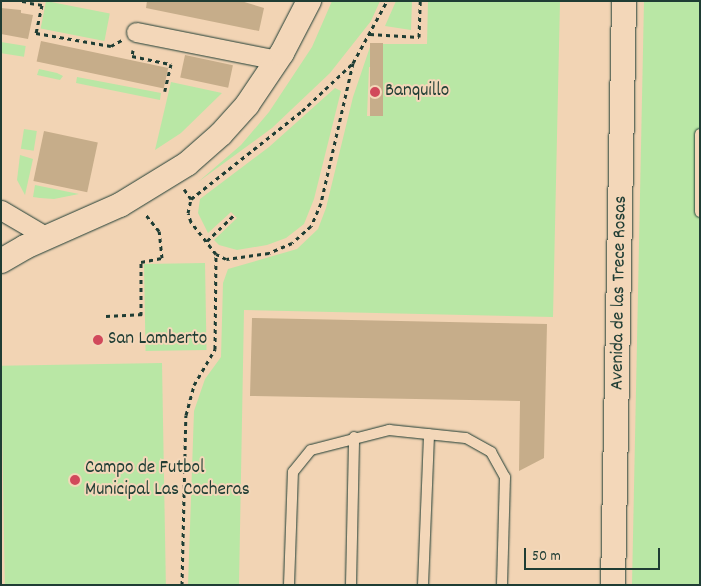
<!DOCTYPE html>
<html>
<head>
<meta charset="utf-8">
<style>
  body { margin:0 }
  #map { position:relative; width:701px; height:586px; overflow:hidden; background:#f2d4b4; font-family:Dekko,sans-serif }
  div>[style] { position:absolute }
  .green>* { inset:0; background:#b9e7a5; transform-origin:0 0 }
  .building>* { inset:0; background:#c6ad8a; transform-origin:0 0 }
  .path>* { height:3px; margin-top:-1.5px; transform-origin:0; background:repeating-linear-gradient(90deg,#1f3d34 0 4px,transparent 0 8px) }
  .roads { filter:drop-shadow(0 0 1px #1f3d34) drop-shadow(0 0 1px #1f3d34) }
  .service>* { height:10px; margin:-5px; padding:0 5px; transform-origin:5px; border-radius:5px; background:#f3d7b9 }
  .minor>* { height:19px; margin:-9.5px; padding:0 9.5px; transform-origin:9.5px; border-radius:9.5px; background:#f3d7b9 }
  .tertiary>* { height:24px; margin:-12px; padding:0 12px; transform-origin:12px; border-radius:12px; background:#f3d7b9 }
  .dots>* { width:14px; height:14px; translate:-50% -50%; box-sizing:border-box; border:2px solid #f3d7b9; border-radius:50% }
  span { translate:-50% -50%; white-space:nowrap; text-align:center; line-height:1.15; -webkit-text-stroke:4px #f3d7b9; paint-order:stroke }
  .poi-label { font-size:19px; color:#1f3d34 }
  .left { translate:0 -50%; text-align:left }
  .street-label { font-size:19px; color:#1f3d34 }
  .frame { position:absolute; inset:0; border:2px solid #1f3d34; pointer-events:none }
  .scale { position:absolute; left:524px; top:548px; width:136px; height:22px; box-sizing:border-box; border:2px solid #1f3d34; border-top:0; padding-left:6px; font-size:15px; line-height:18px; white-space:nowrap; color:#1f3d34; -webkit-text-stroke:4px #f3d7b9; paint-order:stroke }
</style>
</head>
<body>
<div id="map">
  <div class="green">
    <i style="left:46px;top:1px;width:65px;height:28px;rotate:11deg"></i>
    <i style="clip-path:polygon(332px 1px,380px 1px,371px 21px,330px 73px,272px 128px,198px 182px,241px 145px,269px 112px,312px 47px)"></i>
    <i style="clip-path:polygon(396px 1px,412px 1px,411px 30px,385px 26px)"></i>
    <i style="clip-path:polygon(evenodd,428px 1px,560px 1px,553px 317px,244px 310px,239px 585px,188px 585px,194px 411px,205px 379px,221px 357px,223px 283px,228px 269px,297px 249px,318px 229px,326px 208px,353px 97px,370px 47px,383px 44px,427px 44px,428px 1px,369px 67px,383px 68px,381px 116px,367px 116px,369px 67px)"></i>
    <i style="clip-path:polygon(644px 1px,700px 1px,700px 585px,632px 585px)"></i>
    <i style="left:1px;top:42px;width:25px;height:11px;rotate:9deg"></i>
    <i style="clip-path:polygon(39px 69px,57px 73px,63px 76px,60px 80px,37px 75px)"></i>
    <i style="clip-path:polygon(77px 77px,161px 93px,160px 100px,76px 83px)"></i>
    <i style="clip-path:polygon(171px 82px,222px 93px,181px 133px,155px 150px)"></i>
    <i style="clip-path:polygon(335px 88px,341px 91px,314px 199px,304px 224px,286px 238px,267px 245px,237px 250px,219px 245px,214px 240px,237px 218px,231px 212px,208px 233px,198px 213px,200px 199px,269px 147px)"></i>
    <i style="left:24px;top:129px;width:13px;height:20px;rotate:9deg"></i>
    <i style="clip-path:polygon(20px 155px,33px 159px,25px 195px,17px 180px)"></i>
    <i style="clip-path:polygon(35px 185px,79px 194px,54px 199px,40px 198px,33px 197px)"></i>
    <i style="left:205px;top:263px;width:87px;height:61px;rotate:89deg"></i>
    <i style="left:162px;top:363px;width:222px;height:161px;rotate:89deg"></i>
  </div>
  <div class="building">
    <i style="clip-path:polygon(147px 1px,241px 1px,264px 8px,259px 31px,146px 8px)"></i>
    <i style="clip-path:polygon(1px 8px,21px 10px,21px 13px,33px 15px,28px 39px,1px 34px)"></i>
    <i style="left:41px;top:41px;width:130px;height:21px;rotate:12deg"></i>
    <i style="left:370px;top:43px;width:13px;height:73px"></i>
    <i style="left:185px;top:55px;width:49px;height:23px;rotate:12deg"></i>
    <i style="left:44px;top:131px;width:55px;height:51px;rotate:12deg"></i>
    <i style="clip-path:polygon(252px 318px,547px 324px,544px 458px,519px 471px,520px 401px,250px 396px)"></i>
  </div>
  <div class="path">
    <i style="left:22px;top:1px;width:8px;rotate:7deg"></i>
    <i style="left:30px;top:3px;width:12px;rotate:9deg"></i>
    <i style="left:42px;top:5px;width:29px;rotate:102deg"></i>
    <i style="left:36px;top:33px;width:76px;rotate:9.8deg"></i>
    <i style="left:111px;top:46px;width:13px;rotate:-29deg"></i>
    <i style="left:370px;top:34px;width:49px;rotate:3.5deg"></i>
    <i style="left:419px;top:37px;width:36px;rotate:-88deg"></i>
    <i style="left:133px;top:50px;width:6px;rotate:99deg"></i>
    <i style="left:132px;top:56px;width:40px;rotate:12deg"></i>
    <i style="left:171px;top:64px;width:28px;rotate:103deg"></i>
    <i style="left:353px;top:63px;width:71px;rotate:-61.3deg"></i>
    <i style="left:191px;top:199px;width:142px;rotate:-38.4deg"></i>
    <i style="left:302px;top:111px;width:70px;rotate:-43.3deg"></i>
    <i style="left:353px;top:63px;width:144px;rotate:102.9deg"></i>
    <i style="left:321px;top:203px;width:25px;rotate:113deg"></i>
    <i style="left:311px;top:226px;width:25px;rotate:138deg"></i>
    <i style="left:292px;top:243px;width:25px;rotate:157deg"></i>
    <i style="left:269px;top:253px;width:43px;rotate:172.1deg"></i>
    <i style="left:226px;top:259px;width:11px;rotate:-153deg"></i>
    <i style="left:207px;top:241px;width:37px;rotate:-44deg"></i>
    <i style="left:141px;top:315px;width:53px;rotate:-90deg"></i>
    <i style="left:141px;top:262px;width:21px;rotate:-11deg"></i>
    <i style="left:162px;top:258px;width:27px;rotate:-96deg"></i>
    <i style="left:159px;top:231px;width:22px;rotate:-129deg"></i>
    <i style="left:106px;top:316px;width:39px;rotate:-3deg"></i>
    <i style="left:182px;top:585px;width:170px;rotate:-88.7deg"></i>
    <i style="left:186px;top:415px;width:31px;rotate:-75deg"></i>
    <i style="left:194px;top:385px;width:42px;rotate:-59.7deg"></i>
    <i style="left:215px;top:349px;width:95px;rotate:-89.4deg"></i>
    <i style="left:216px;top:254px;width:41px;rotate:-128deg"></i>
    <i style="left:191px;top:222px;width:9px;rotate:-108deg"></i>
    <i style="left:188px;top:213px;width:14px;rotate:-78deg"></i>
    <i style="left:191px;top:199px;width:12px;rotate:-125deg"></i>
  </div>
  <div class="roads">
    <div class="service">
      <i style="left:700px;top:134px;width:78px;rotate:90deg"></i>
      <i style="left:289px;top:585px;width:113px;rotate:-88deg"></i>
      <i style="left:293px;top:472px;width:28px;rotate:-51deg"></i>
      <i style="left:311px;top:450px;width:81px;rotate:-14.4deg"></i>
      <i style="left:389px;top:430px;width:77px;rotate:5.9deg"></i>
      <i style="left:466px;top:438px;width:29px;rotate:29deg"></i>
      <i style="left:491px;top:452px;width:29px;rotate:61deg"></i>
      <i style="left:505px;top:477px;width:108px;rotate:91.6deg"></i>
      <i style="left:351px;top:585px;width:148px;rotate:-88.8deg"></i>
      <i style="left:423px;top:585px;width:151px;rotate:-87.7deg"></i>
    </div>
    <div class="minor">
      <i style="left:136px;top:32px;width:145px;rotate:11.2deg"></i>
      <i style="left:1px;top:210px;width:53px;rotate:30.4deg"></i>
    </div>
    <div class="tertiary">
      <i style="left:1px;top:261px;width:28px;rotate:-30deg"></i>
      <i style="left:25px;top:247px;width:104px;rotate:-23.9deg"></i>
      <i style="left:120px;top:205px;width:79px;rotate:-31.5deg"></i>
      <i style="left:187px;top:164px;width:45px;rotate:-41.4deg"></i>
      <i style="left:221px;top:134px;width:39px;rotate:-48deg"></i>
      <i style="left:247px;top:105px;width:63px;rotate:-56.1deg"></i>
      <i style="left:282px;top:53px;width:59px;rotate:-62.6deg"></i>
      <i style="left:613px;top:585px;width:584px;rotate:-88.92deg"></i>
    </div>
  </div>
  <div class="dots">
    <i style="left:375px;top:92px;background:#d1495b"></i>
    <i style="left:98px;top:340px;background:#d1495b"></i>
    <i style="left:75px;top:480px;background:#d1495b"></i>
  </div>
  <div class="poi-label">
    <span class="left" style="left:385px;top:92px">Banquillo</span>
    <span class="left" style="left:108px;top:340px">San Lamberto</span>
    <span class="left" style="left:85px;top:480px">Campo de Futbol<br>Municipal Las Cocheras</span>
  </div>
  <div class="street-label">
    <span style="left:620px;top:293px;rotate:-89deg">Avenida de las Trece Rosas</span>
  </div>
  <div class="frame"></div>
  <div class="scale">50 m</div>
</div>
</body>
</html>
